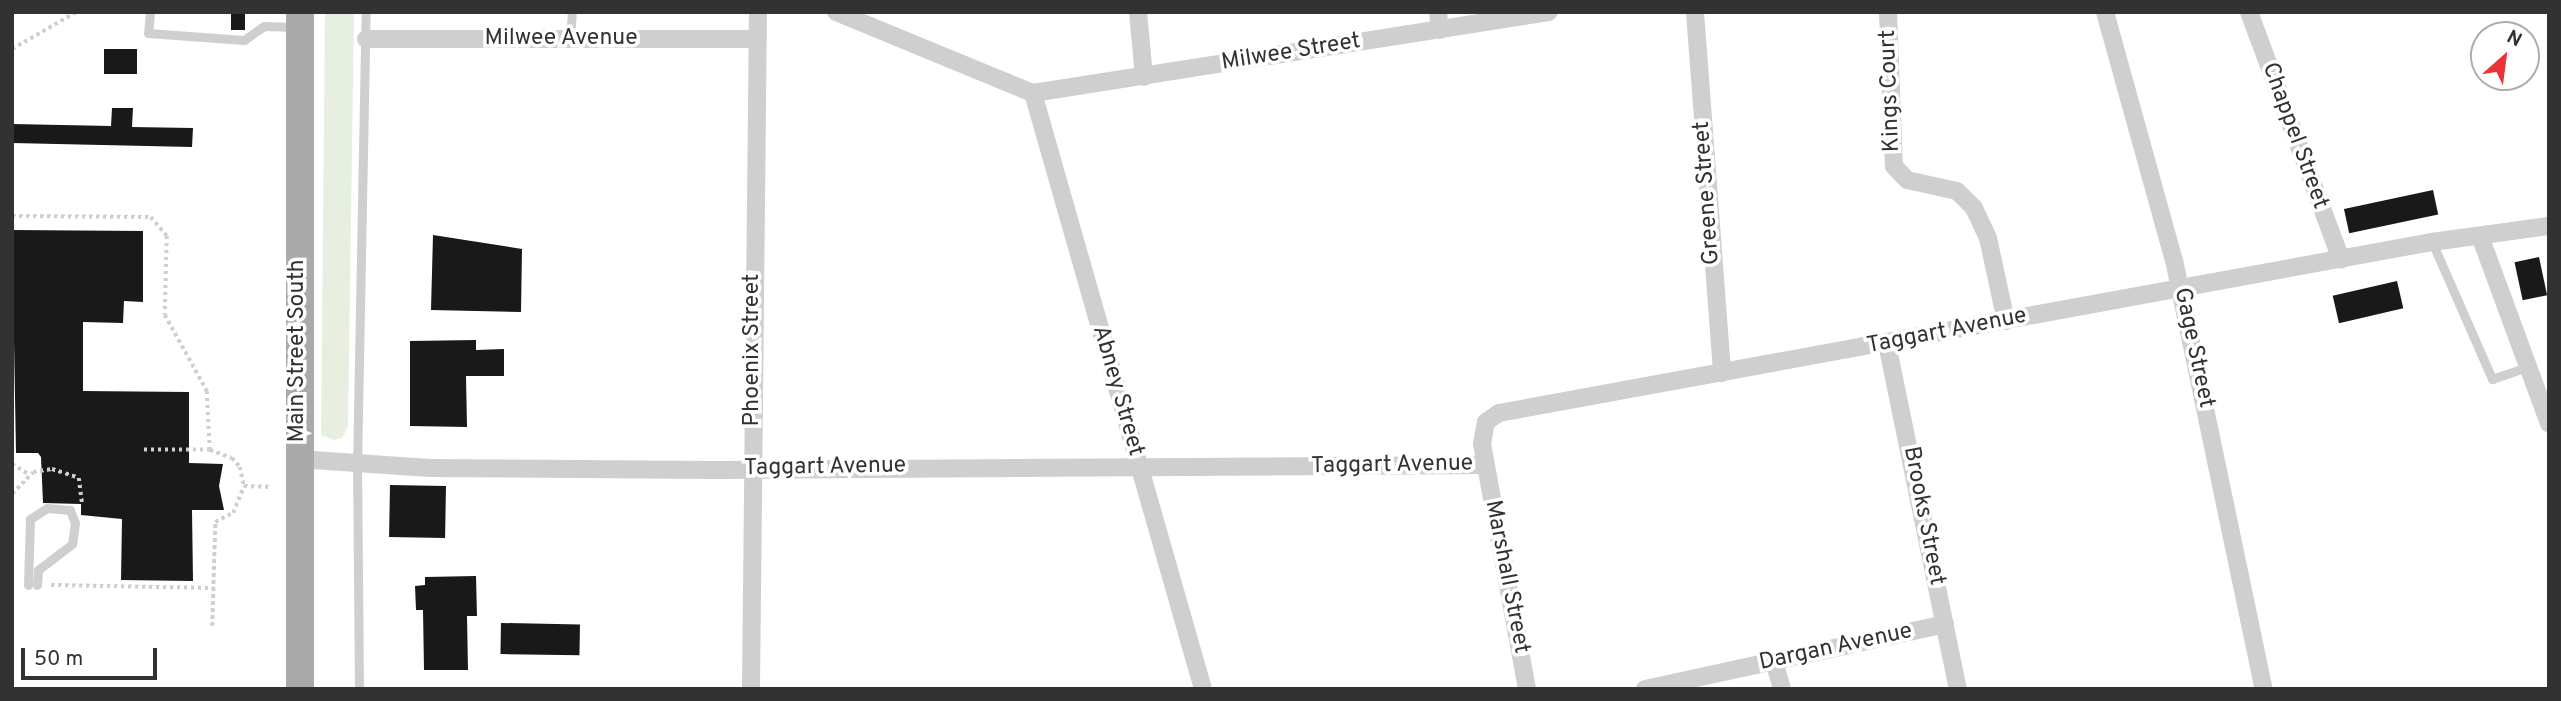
<!DOCTYPE html>
<html>
<head>
<meta charset="utf-8">
<style>
  body { margin:0 }
  #map { position:relative; width:2561px; height:701px; overflow:hidden; background:#fff; font-family:Overpass,sans-serif }
  div>[style] { position:absolute }
  .green>* { inset:0; background:#e7efe1 }
  .building>* { inset:0; background:#191919; transform-origin:0 0 }
  .path>* { height:3.5px; margin-top:-1.75px; transform-origin:0; background:repeating-linear-gradient(90deg,#cfcfcf 0 3.5px,transparent 0 7px) }
  .service>* { height:9px; margin:-4.5px; padding:0 4.5px; transform-origin:4.5px; border-radius:4.5px; background:#cfcfcf }
  .minor>* { height:18px; margin:-9px; padding:0 9px; transform-origin:9px; border-radius:9px; background:#cfcfcf }
  .primary>* { height:28px; margin:-14px; padding:0 14px; transform-origin:14px; border-radius:14px; background:#aaa }
  span { translate:-50% -50%; white-space:nowrap; text-align:center; line-height:1.15; -webkit-text-stroke:7px #fff; paint-order:stroke }
  .street-label { font-size:23px; color:#323232 }
  .frame { position:absolute; inset:0; border:14px solid #323232; pointer-events:none }
  .north { position:absolute; left:2470px; top:21px; width:70px; height:70px; box-sizing:border-box; background:#fff; border:2px solid #adadad; border-radius:50%; rotate:28deg; font-size:19px; font-weight:700; line-height:28px; text-align:center; color:#323232 }
  .north::after { content:''; display:block; margin:auto; width:24px; height:32px; background:#e93438; clip-path:polygon(50% 0,100% 100%,50% 72%,0 100%) }
  .scale { position:absolute; left:21px; top:648px; width:136px; height:32px; box-sizing:border-box; border:4px solid #323232; border-top:0; padding-left:9px; font-size:21px; line-height:24px; white-space:nowrap; color:#323232; -webkit-text-stroke:5px #fff; paint-order:stroke }
</style>
</head>
<body>
<div id="map">
  <div class="green">
    <i style="clip-path:polygon(325px 12px,354px 12px,348px 427px,342px 438px,334px 440px,321px 435px)"></i>
  </div>
  <div class="building">
    <i style="left:231px;top:12px;width:14px;height:18px"></i>
    <i style="left:104px;top:49px;width:33px;height:25px"></i>
    <i style="clip-path:polygon(112px 108px,133px 108px,132px 127px,193px 128px,192px 147px,12px 143px,12px 124px,111px 126px)"></i>
    <i style="left:2433px;top:190px;width:25px;height:91px;rotate:78deg"></i>
    <i style="clip-path:polygon(12px 230px,143px 231px,143px 302px,124px 301px,123px 323px,83px 322px,83px 391px,189px 392px,189px 463px,223px 464px,219px 486px,224px 510px,192px 510px,193px 581px,121px 580px,122px 519px,81px 515px,81px 504px,43px 503px,41px 457px,38px 453px,16px 453px)"></i>
    <i style="clip-path:polygon(433px 235px,522px 249px,521px 312px,431px 310px)"></i>
    <i style="left:2539px;top:257px;width:39px;height:25px;rotate:78deg"></i>
    <i style="left:2397px;top:281px;width:28px;height:66px;rotate:77deg"></i>
    <i style="clip-path:polygon(476px 340px,476px 350px,504px 349px,504px 376px,466px 376px,467px 427px,410px 426px,410px 341px)"></i>
    <i style="left:390px;top:485px;width:56px;height:52px;rotate:1deg"></i>
    <i style="clip-path:polygon(476px 576px,477px 616px,467px 616px,468px 670px,424px 670px,423px 610px,416px 610px,415px 586px,425px 585px,425px 577px)"></i>
    <i style="left:501px;top:623px;width:79px;height:31px;rotate:1deg"></i>
  </div>
  <div class="path">
    <i style="left:12px;top:49px;width:74px;rotate:-30deg"></i>
    <i style="left:12px;top:216px;width:139px;rotate:0.4deg"></i>
    <i style="left:151px;top:217px;width:25px;rotate:50deg"></i>
    <i style="left:167px;top:236px;width:79px;rotate:91.5deg"></i>
    <i style="left:165px;top:315px;width:87px;rotate:61.1deg"></i>
    <i style="left:207px;top:391px;width:59px;rotate:87.1deg"></i>
    <i style="left:210px;top:450px;width:66px;rotate:180deg"></i>
    <i style="left:210px;top:450px;width:23px;rotate:20deg"></i>
    <i style="left:232px;top:458px;width:12px;rotate:48deg"></i>
    <i style="left:240px;top:467px;width:19px;rotate:78deg"></i>
    <i style="left:244px;top:486px;width:28px;rotate:2deg"></i>
    <i style="left:12px;top:464px;width:21px;rotate:31deg"></i>
    <i style="left:12px;top:494px;width:30px;rotate:-46deg"></i>
    <i style="left:33px;top:472px;width:19px;rotate:-9deg"></i>
    <i style="left:52px;top:469px;width:28px;rotate:18deg"></i>
    <i style="left:79px;top:478px;width:25px;rotate:83deg"></i>
    <i style="left:51px;top:585px;width:162px;rotate:1.1deg"></i>
    <i style="left:212px;top:626px;width:104px;rotate:-88.3deg"></i>
    <i style="left:215px;top:522px;width:20px;rotate:-27deg"></i>
    <i style="left:233px;top:513px;width:29px;rotate:-68deg"></i>
  </div>
  <div class="service">
    <i style="left:150px;top:12px;width:21px;rotate:95deg"></i>
    <i style="left:148px;top:33px;width:96px;rotate:4.2deg"></i>
    <i style="left:244px;top:40px;width:24px;rotate:-35deg"></i>
    <i style="left:264px;top:26px;width:31px;rotate:2deg"></i>
    <i style="left:570px;top:39px;width:27px;rotate:-86deg"></i>
    <i style="left:2432px;top:242px;width:150px;rotate:66.3deg"></i>
    <i style="left:2492px;top:379px;width:37px;rotate:-19deg"></i>
    <i style="left:28px;top:585px;width:66px;rotate:-88.3deg"></i>
    <i style="left:30px;top:519px;width:20px;rotate:-33deg"></i>
    <i style="left:47px;top:508px;width:23px;rotate:5deg"></i>
    <i style="left:70px;top:510px;width:14px;rotate:69deg"></i>
    <i style="left:75px;top:523px;width:21px;rotate:98deg"></i>
    <i style="left:72px;top:544px;width:43px;rotate:142.6deg"></i>
    <i style="left:38px;top:570px;width:15px;rotate:94deg"></i>
    <i style="left:359px;top:689px;width:224px;rotate:-90.5deg"></i>
    <i style="left:357px;top:465px;width:453px;rotate:-88.9deg"></i>
  </div>
  <div class="minor">
    <i style="left:836px;top:12px;width:213px;rotate:22.4deg"></i>
    <i style="left:1138px;top:12px;width:65px;rotate:84.7deg"></i>
    <i style="left:1438px;top:12px;width:18px;rotate:84deg"></i>
    <i style="left:1695px;top:12px;width:362px;rotate:85.7deg"></i>
    <i style="left:1888px;top:12px;width:154px;rotate:87.8deg"></i>
    <i style="left:1894px;top:166px;width:19px;rotate:47deg"></i>
    <i style="left:1907px;top:180px;width:51px;rotate:12.4deg"></i>
    <i style="left:1957px;top:191px;width:24px;rotate:45deg"></i>
    <i style="left:1974px;top:208px;width:33px;rotate:65deg"></i>
    <i style="left:1988px;top:238px;width:85px;rotate:77.8deg"></i>
    <i style="left:2105px;top:12px;width:257px;rotate:74.5deg"></i>
    <i style="left:2174px;top:260px;width:438px;rotate:78.2deg"></i>
    <i style="left:2249px;top:12px;width:264px;rotate:69.6deg"></i>
    <i style="left:366px;top:39px;width:391px"></i>
    <i style="left:1033px;top:93px;width:620px;rotate:74.08deg"></i>
    <i style="left:1033px;top:93px;width:522px;rotate:-8.92deg"></i>
    <i style="left:2480px;top:236px;width:200px;rotate:69.8deg"></i>
    <i style="left:1887px;top:344px;width:352px;rotate:78.4deg"></i>
    <i style="left:298px;top:459px;width:132px;rotate:3.9deg"></i>
    <i style="left:430px;top:468px;width:286px;rotate:0.4deg"></i>
    <i style="left:716px;top:470px;width:770px;rotate:-0.37deg"></i>
    <i style="left:1774px;top:661px;width:29px;rotate:74deg"></i>
    <i style="left:751px;top:689px;width:677px;rotate:-89.41deg"></i>
    <i style="left:1527px;top:689px;width:249px;rotate:-100.4deg"></i>
    <i style="left:1482px;top:444px;width:22px;rotate:-80deg"></i>
    <i style="left:1486px;top:422px;width:16px;rotate:-35deg"></i>
    <i style="left:1499px;top:413px;width:949px;rotate:-10.39deg"></i>
    <i style="left:2432px;top:242px;width:118px;rotate:-7.8deg"></i>
    <i style="left:1645px;top:689px;width:307px;rotate:-12.2deg"></i>
  </div>
  <div class="primary">
    <i style="left:300px;top:689px;width:677px;rotate:-90deg"></i>
  </div>
  <div class="street-label">
    <span style="left:561px;top:39px">Milwee Avenue</span>
    <span style="left:1291px;top:53px;rotate:-9deg">Milwee Street</span>
    <span style="left:1891px;top:91px;rotate:-92deg">Kings Court</span>
    <span style="left:2294px;top:136px;rotate:70deg">Chappel Street</span>
    <span style="left:1708px;top:193px;rotate:-94deg">Greene Street</span>
    <span style="left:1947px;top:332px;rotate:-11deg">Taggart Avenue</span>
    <span style="left:2193px;top:348px;rotate:78deg">Gage Street</span>
    <span style="left:753px;top:350px;rotate:-90deg">Phoenix Street</span>
    <span style="left:298px;top:351px;rotate:-90deg">Main Street South</span>
    <span style="left:1117px;top:391px;rotate:74deg">Abney Street</span>
    <span style="left:1392px;top:466px;rotate:-1deg">Taggart Avenue</span>
    <span style="left:825px;top:468px;rotate:-1deg">Taggart Avenue</span>
    <span style="left:1923px;top:516px;rotate:79deg">Brooks Street</span>
    <span style="left:1506px;top:577px;rotate:79deg">Marshall Street</span>
    <span style="left:1836px;top:648px;rotate:-12deg">Dargan Avenue</span>
  </div>
  <div class="frame"></div>
  <div class="north">N</div>
  <div class="scale">50 m</div>
</div>
</body>
</html>
